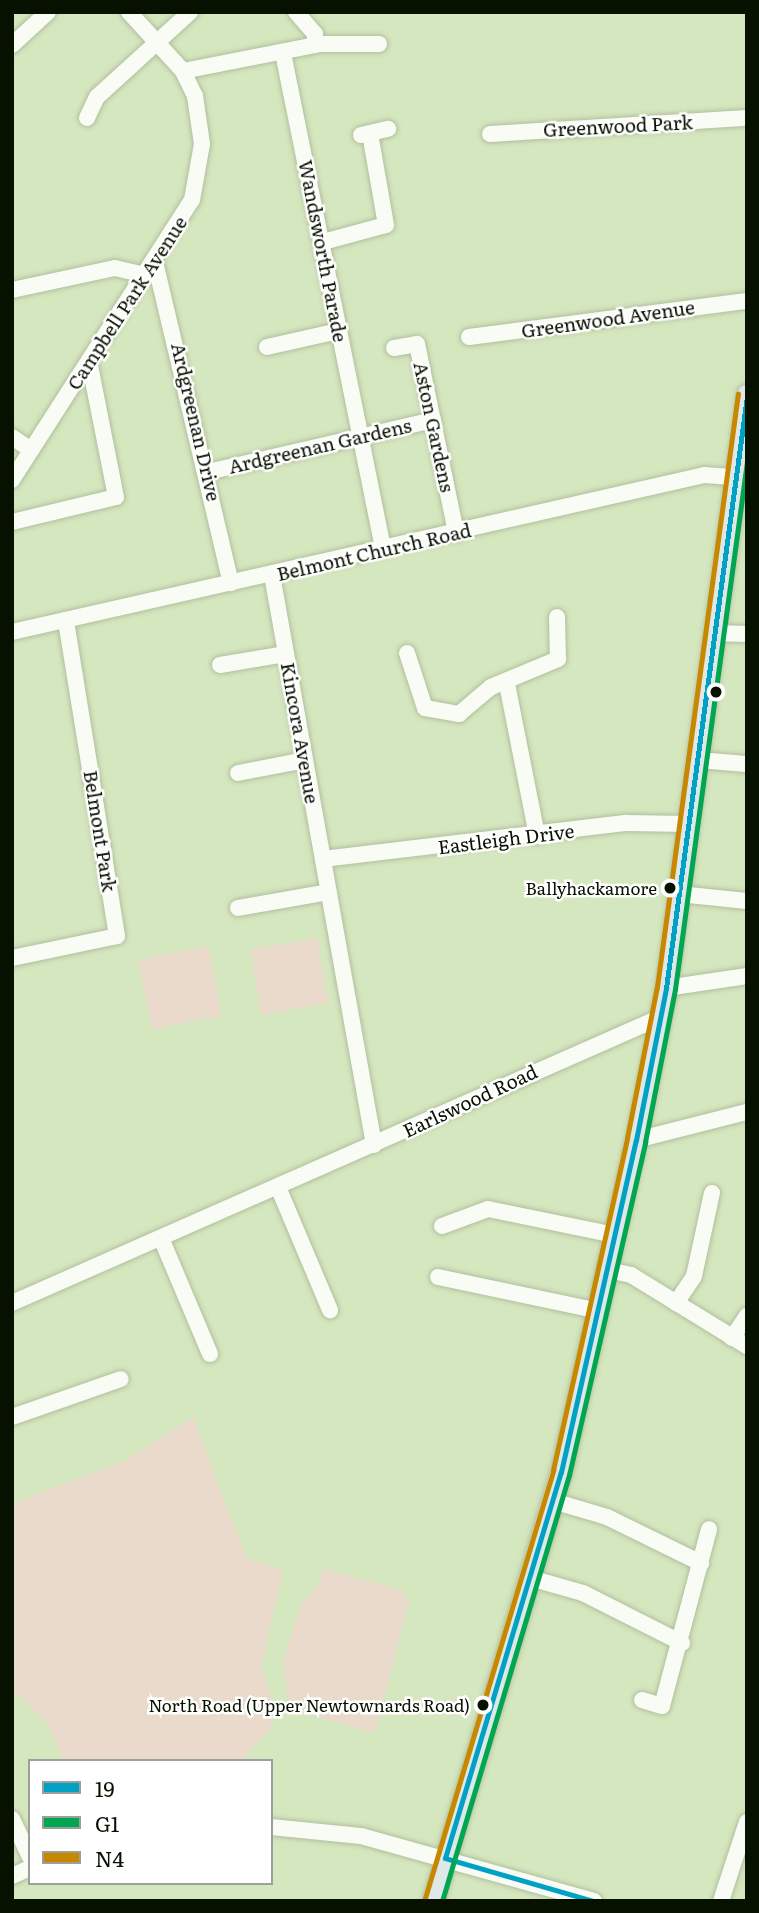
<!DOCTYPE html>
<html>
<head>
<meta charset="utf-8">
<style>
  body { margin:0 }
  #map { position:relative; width:759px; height:1913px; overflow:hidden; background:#d5e7be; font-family:Literata,serif }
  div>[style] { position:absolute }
  .green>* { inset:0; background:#e9dacb; transform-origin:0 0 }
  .roads { filter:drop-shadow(0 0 2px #b1bf9e) drop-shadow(0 0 2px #b1bf9e) }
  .minor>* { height:16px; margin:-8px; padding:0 8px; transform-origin:8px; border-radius:8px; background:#f9fbf5 }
  .major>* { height:21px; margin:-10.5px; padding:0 10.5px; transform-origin:10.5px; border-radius:10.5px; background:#dee8e8 }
  .bus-1>* { height:5px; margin:-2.5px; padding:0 2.5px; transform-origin:2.5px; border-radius:2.5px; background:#00a1c4 }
  .bus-2>* { height:5px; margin:-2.5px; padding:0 2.5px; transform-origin:2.5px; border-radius:2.5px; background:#00a651 }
  .bus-3>* { height:5px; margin:-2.5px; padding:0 2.5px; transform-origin:2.5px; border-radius:2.5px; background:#c78800 }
  .dots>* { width:19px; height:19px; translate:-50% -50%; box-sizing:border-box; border:4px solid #fff; border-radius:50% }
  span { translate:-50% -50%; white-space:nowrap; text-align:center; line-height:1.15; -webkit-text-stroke:5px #fff; paint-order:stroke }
  .bus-label { font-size:17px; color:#071100 }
  .right { translate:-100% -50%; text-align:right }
  .street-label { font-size:19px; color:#071100 }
  .frame { position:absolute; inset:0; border:14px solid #071100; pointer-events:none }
  .legend { position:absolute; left:28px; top:1759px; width:245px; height:126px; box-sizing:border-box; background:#fff; border:2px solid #9ca099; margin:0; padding:9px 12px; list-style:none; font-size:21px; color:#071100 }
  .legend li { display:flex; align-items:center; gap:14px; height:35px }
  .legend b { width:35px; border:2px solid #9ca099 }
</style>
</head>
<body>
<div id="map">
  <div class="green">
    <i style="left:317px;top:938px;width:66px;height:68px;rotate:80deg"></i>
    <i style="left:208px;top:946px;width:71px;height:71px;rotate:79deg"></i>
    <i style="clip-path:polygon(193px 1417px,246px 1558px,283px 1570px,261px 1666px,274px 1705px,271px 1729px,240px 1761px,64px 1761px,49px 1725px,12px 1689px,12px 1504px,126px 1460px)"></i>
    <i style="clip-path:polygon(323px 1568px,400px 1590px,409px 1601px,375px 1733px,289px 1709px,283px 1661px,301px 1604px,317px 1588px)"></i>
  </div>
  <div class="roads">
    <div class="minor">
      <i style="left:316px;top:44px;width:63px"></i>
      <i style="left:12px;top:45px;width:49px;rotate:-42.5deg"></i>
      <i style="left:283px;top:53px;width:505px;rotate:78.58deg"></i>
      <i style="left:183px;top:71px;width:135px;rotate:-11.1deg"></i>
      <i style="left:315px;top:45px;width:11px;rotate:-90deg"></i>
      <i style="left:315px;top:34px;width:29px;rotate:-131deg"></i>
      <i style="left:87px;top:118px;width:23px;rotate:-65deg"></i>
      <i style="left:97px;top:97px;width:126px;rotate:-42.4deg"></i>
      <i style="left:490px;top:134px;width:257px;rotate:-3.6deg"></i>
      <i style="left:361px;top:135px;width:28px;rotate:-13deg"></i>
      <i style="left:323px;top:242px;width:65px;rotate:-15.1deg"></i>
      <i style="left:386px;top:225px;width:93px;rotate:-99.9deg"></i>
      <i style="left:155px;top:262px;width:330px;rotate:76.7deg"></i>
      <i style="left:12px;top:290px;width:105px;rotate:-12.1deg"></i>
      <i style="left:115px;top:268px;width:32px;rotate:13deg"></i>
      <i style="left:469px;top:337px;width:280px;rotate:-7.4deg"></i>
      <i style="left:267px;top:347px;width:73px;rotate:-12.7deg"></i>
      <i style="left:394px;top:348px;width:23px;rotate:-10deg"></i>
      <i style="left:417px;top:344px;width:193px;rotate:78.3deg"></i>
      <i style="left:12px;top:437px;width:23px;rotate:34deg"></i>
      <i style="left:208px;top:472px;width:231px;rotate:-13deg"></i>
      <i style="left:12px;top:480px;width:333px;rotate:-57.3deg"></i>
      <i style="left:192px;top:200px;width:57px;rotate:-79.9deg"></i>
      <i style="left:202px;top:144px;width:49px;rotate:-98.3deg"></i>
      <i style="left:195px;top:96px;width:28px;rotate:-116deg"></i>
      <i style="left:183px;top:71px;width:80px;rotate:-132.5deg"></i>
      <i style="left:12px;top:522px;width:107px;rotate:-13.5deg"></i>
      <i style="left:116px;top:497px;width:139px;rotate:-101.2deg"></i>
      <i style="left:272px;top:575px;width:579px;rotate:79.85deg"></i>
      <i style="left:12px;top:632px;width:710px;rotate:-12.78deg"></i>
      <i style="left:704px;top:475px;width:32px;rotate:4deg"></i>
      <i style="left:715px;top:633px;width:32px;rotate:2deg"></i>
      <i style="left:407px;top:653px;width:58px;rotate:71.9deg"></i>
      <i style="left:425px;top:708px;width:35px;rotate:10deg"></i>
      <i style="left:459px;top:714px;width:42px;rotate:-40.2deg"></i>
      <i style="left:491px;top:687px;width:73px;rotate:-22.7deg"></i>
      <i style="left:558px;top:659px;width:42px;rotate:-91.4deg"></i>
      <i style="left:220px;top:665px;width:67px;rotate:-9.5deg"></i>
      <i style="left:507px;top:684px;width:155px;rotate:78.8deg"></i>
      <i style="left:698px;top:760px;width:49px;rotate:4.7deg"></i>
      <i style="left:238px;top:773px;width:68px;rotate:-11deg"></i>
      <i style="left:323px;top:859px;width:306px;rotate:-6.8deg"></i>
      <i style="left:627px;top:823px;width:62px;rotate:0.9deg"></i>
      <i style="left:679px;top:894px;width:68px;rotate:5.9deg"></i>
      <i style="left:238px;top:908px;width:92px;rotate:-10deg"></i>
      <i style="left:12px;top:958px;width:107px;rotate:-11.8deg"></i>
      <i style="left:117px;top:936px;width:320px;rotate:-99.2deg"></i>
      <i style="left:666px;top:988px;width:82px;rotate:-8.4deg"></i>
      <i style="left:636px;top:1140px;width:114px;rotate:-14.2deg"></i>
      <i style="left:278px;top:1187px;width:134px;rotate:67.1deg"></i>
      <i style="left:442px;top:1226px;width:49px;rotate:-20.3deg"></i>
      <i style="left:488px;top:1209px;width:130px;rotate:11.6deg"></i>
      <i style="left:161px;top:1238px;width:126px;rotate:67.1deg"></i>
      <i style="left:608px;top:1270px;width:24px;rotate:12deg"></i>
      <i style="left:631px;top:1275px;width:136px;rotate:31.5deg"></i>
      <i style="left:438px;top:1277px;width:166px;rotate:11.9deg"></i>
      <i style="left:12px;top:1303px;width:709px;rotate:-23.78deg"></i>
      <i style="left:676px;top:1303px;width:32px;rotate:-56deg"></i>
      <i style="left:694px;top:1276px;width:85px;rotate:-77.8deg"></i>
      <i style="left:732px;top:1338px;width:27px;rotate:-56deg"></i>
      <i style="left:12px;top:1417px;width:115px;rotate:-19.2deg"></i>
      <i style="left:553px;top:1501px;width:56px;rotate:16.5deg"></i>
      <i style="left:607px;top:1517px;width:105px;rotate:26.1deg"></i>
      <i style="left:530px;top:1578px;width:55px;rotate:15.8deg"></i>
      <i style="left:583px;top:1593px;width:111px;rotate:26.8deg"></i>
      <i style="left:642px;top:1700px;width:21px;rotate:17deg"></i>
      <i style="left:662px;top:1706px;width:183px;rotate:-75.1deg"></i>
      <i style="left:12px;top:1819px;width:42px;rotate:64.7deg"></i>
      <i style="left:271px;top:1827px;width:90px;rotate:5.7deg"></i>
      <i style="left:361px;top:1836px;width:242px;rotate:15.6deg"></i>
      <i style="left:12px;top:1876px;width:20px;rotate:-24deg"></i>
      <i style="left:721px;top:1901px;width:83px;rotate:-71.8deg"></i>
    </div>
    <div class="major">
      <i style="left:433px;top:1901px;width:448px;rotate:-73.4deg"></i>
      <i style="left:561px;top:1472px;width:340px;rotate:-77.3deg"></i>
      <i style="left:636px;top:1140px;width:155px;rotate:-78.8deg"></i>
      <i style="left:666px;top:988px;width:599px;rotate:-82.23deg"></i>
    </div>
  </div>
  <div class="bus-1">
    <i style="left:593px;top:1901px;width:154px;rotate:-163.8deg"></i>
    <i style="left:445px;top:1858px;width:403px;rotate:-73.3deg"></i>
    <i style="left:561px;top:1472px;width:340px;rotate:-77.3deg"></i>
    <i style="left:636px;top:1140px;width:155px;rotate:-78.8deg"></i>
    <i style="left:666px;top:988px;width:598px;rotate:-82.21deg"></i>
  </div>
  <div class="bus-2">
    <i style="left:442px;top:1901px;width:445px;rotate:-73.4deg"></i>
    <i style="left:569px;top:1475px;width:342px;rotate:-77.1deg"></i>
    <i style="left:645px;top:1142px;width:156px;rotate:-78.9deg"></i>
    <i style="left:675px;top:989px;width:533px;rotate:-82.23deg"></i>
  </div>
  <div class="bus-3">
    <i style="left:425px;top:1898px;width:447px;rotate:-73.3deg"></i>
    <i style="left:553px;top:1470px;width:340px;rotate:-77.4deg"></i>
    <i style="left:627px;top:1138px;width:154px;rotate:-78.8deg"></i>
    <i style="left:657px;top:987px;width:599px;rotate:-82.23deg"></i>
  </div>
  <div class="dots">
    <i style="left:716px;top:692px;background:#071100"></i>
    <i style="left:670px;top:888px;background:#071100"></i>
    <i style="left:483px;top:1705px;background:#071100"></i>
  </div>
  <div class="bus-label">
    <span class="right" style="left:657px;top:888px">Ballyhackamore</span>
    <span class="right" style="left:470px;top:1705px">North Road (Upper Newtownards Road)</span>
  </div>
  <div class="street-label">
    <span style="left:618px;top:126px;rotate:-3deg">Greenwood Park</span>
    <span style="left:323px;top:251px;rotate:79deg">Wandsworth Parade</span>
    <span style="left:127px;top:303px;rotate:-57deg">Campbell Park Avenue</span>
    <span style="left:608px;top:319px;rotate:-8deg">Greenwood Avenue</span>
    <span style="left:196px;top:422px;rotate:77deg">Ardgreenan Drive</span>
    <span style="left:434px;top:427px;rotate:78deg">Aston Gardens</span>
    <span style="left:320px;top:446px;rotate:-13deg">Ardgreenan Gardens</span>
    <span style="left:374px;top:552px;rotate:-13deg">Belmont Church Road</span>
    <span style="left:300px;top:733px;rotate:80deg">Kincora Avenue</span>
    <span style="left:100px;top:831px;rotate:81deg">Belmont Park</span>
    <span style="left:506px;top:839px;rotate:-7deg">Eastleigh Drive</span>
    <span style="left:470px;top:1101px;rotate:-25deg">Earlswood Road</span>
  </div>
  <div class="frame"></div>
  <ul class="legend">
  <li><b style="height:9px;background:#00a1c4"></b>19</li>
  <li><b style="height:9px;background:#00a651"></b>G1</li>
  <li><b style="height:9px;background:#c78800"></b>N4</li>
  </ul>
</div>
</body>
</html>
